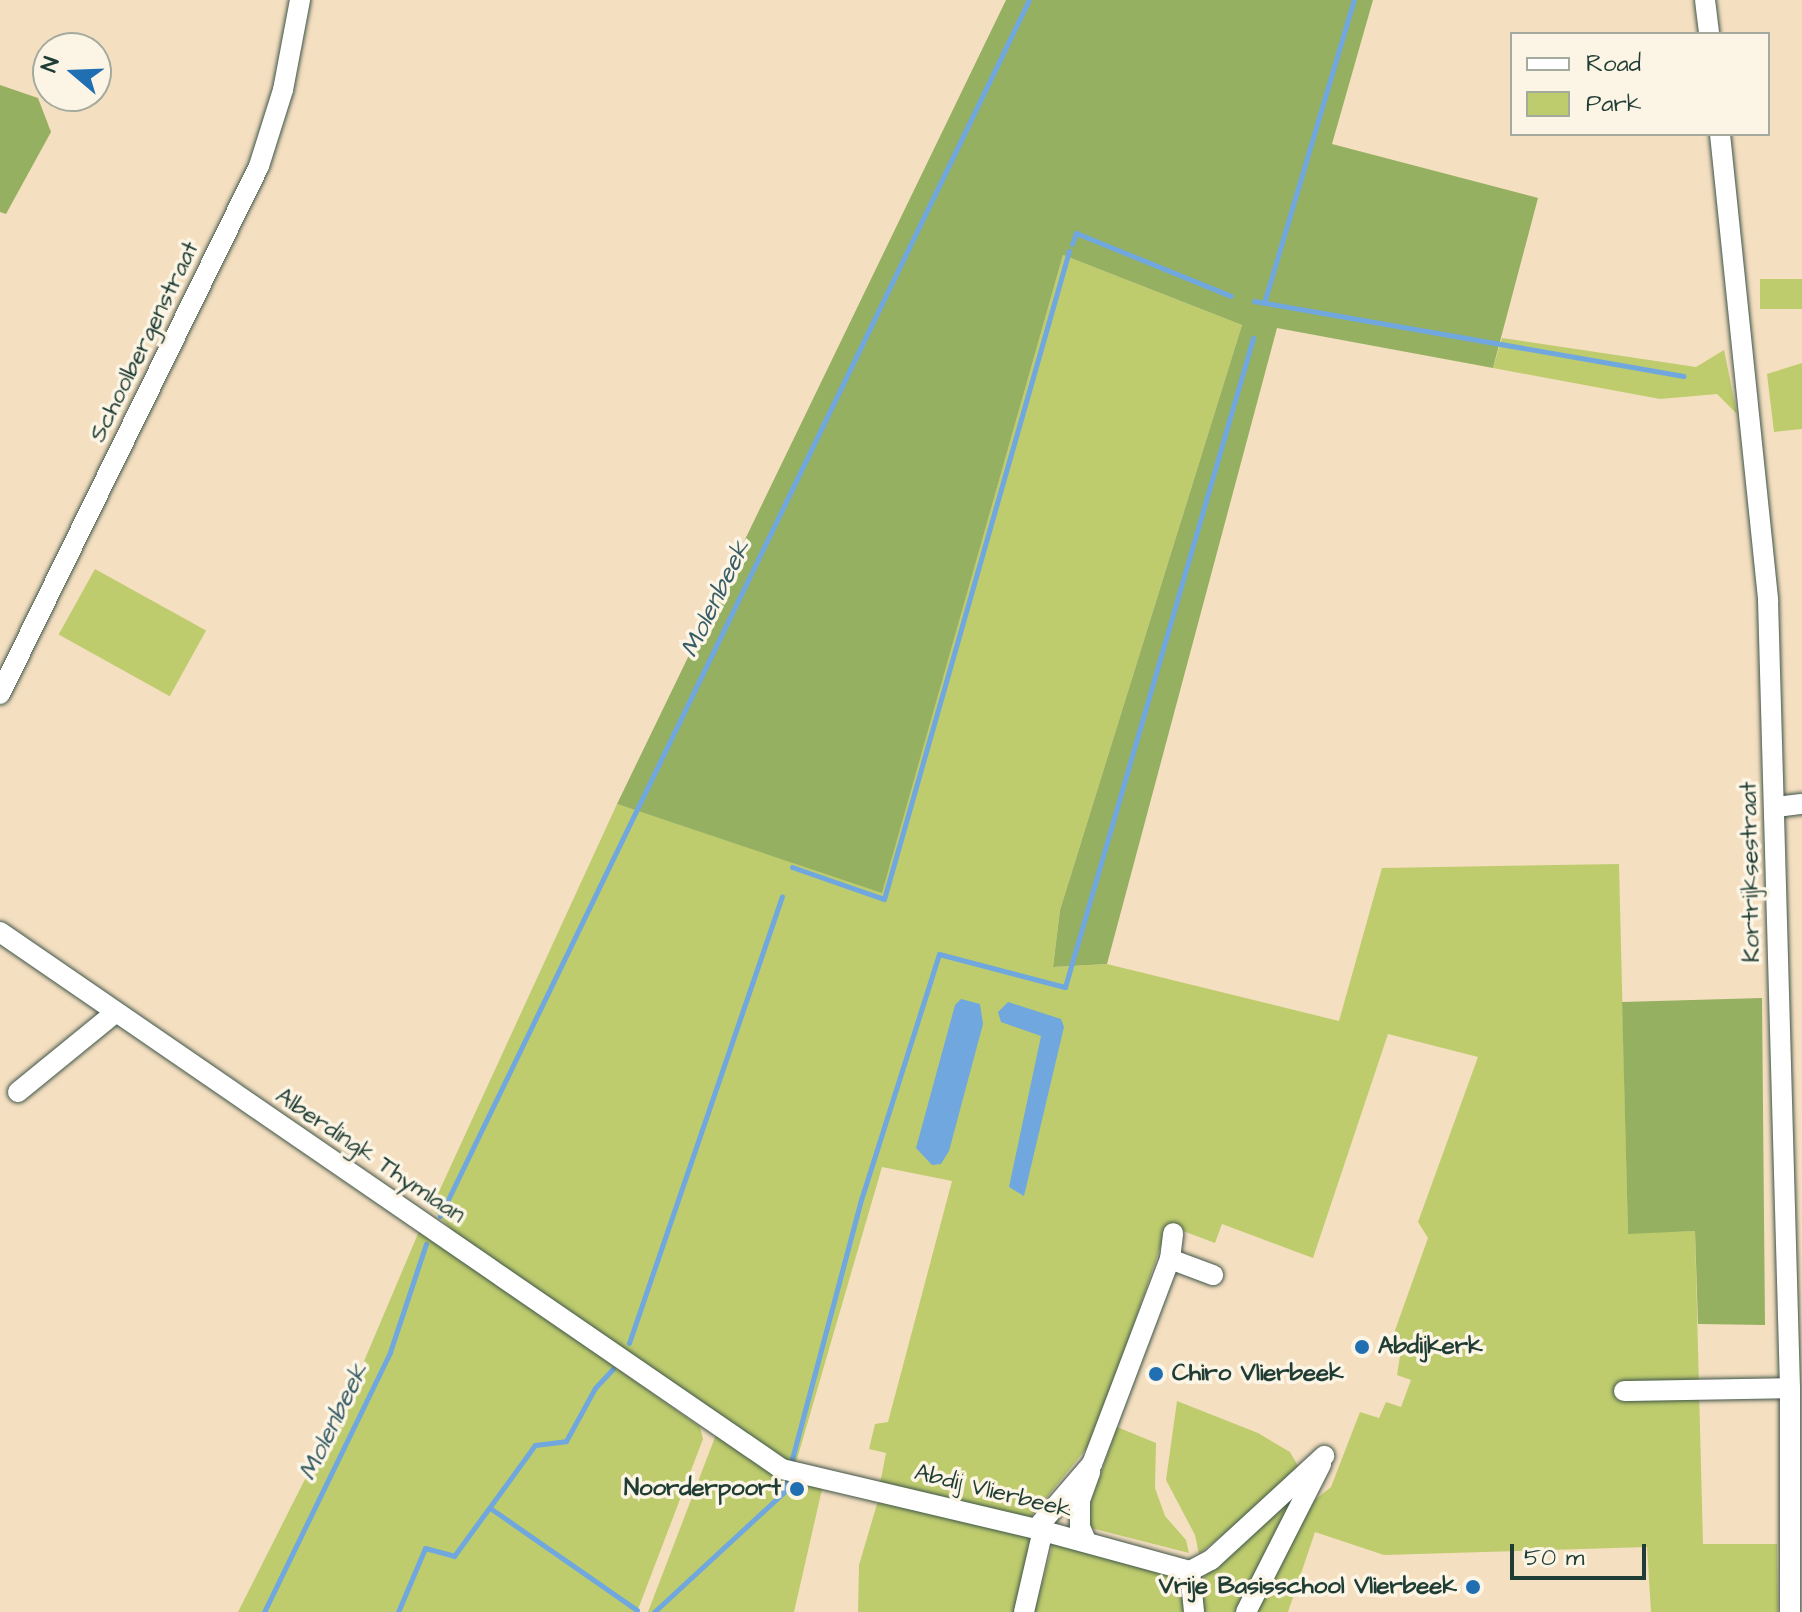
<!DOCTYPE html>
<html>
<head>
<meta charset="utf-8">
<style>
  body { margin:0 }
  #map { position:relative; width:1802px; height:1612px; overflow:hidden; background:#f5dfc1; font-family:"Architects Daughter",sans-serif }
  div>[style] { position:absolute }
  .green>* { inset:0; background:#becc6e; transform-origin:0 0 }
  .forest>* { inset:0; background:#96b061 }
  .water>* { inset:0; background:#6fa7de }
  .stream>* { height:5px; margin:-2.5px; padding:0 2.5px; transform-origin:2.5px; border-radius:2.5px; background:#6fa7de }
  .roads { filter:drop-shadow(0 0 2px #3f5549) drop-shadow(0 0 2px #3f5549) }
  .minor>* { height:20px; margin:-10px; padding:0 10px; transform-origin:10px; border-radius:10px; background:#fff }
  .dots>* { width:22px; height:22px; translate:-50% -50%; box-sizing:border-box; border:4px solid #fcf5e5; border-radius:50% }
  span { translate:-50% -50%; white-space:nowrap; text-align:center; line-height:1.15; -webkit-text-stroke:7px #fcf5e5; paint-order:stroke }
  .street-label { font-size:24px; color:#1f3d34 }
  .poi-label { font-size:24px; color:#1f3d34; font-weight:700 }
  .left { translate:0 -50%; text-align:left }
  .right { translate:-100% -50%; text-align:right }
  .water-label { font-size:26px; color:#375d67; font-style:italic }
  .legend { position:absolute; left:1510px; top:32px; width:260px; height:104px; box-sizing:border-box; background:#fcf5e5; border:2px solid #a4ab9e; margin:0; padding:10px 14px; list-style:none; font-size:24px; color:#1f3d34 }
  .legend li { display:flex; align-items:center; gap:16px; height:40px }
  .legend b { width:40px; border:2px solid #a4ab9e }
  .north { position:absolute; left:32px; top:32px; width:80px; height:80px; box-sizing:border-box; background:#fcf5e5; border:2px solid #a4ab9e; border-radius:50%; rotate:289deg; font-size:22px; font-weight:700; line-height:32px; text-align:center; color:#1f3d34 }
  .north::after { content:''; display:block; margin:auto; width:28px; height:36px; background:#1f6fb2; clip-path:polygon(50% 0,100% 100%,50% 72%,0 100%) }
  .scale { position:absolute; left:1510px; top:1544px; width:136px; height:36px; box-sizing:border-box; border:4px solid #1f3d34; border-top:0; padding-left:10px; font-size:24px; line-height:28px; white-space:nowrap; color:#1f3d34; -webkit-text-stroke:6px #fcf5e5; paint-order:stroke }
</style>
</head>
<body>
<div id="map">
  <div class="green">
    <i style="clip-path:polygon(1063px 255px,1242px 325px,1060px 910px,1053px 967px,1107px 964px,1339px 1021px,1382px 868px,1619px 864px,1628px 1233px,1695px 1231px,1703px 1544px,1777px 1544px,1778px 1612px,1651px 1612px,1647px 1547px,1384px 1555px,1315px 1532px,1288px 1612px,1255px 1612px,1311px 1503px,1331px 1487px,1360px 1412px,1379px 1418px,1386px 1402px,1401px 1407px,1411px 1380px,1397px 1375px,1400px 1356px,1388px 1350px,1428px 1238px,1418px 1222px,1478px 1057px,1388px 1034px,1313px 1258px,1222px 1224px,1215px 1243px,1183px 1231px,1166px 1231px,1094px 1439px,1029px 1519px,880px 1484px,886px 1453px,869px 1449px,875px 1424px,888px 1422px,952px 1181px,882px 1167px,795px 1466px,464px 1241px,431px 1209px,617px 804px,882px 892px)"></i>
    <i style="left:1802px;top:279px;width:30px;height:42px;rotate:90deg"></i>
    <i style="clip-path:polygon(1502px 338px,1696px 367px,1724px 350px,1737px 414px,1717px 394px,1660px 399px,1493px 368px)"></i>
    <i style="clip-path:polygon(1802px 363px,1802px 429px,1774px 432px,1767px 374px)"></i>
    <i style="left:95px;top:569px;width:127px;height:75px;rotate:29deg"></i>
    <i style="clip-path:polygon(420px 1229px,700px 1427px,703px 1439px,637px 1612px,238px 1612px,362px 1366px)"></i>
    <i style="clip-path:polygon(1177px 1401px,1258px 1433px,1290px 1452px,1301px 1471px,1199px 1554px,1195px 1535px,1166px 1480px)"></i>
    <i style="clip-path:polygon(1117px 1427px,1156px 1443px,1155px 1488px,1165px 1516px,1186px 1540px,1189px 1553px,1091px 1528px,1085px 1519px)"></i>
    <i style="clip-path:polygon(717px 1432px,823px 1485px,794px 1612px,648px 1612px)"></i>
    <i style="clip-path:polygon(1306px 1482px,1243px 1612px,1202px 1612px,1203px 1578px)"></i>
    <i style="clip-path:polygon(883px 1499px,1035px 1536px,1023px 1612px,858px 1612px,859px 1565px,877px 1504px)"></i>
    <i style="clip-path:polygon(1054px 1540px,1166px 1571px,1183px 1594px,1185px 1612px,1034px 1612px)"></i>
  </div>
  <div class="forest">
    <i style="clip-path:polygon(1006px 0,1373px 0,1332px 144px,1538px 198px,1493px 368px,1277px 328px,1107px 964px,1053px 967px,1060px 910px,1242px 325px,1063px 255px,882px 893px,617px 804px)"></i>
    <i style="clip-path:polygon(0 85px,38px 98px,51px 132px,6px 214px,0 212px)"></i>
    <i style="clip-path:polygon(1762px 998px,1765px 1325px,1698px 1324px,1695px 1231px,1628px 1234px,1622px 1002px)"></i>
  </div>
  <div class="water">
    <i style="clip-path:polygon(961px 999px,980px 1004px,983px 1024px,949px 1151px,941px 1164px,932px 1165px,916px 1148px,955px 1005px)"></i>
    <i style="clip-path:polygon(1008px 1002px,1061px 1019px,1064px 1027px,1024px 1196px,1009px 1187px,1041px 1036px,1001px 1022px,998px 1012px)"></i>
  </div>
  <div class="stream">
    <i style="left:1072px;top:244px;width:12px;rotate:-70deg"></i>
    <i style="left:1076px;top:233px;width:167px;rotate:22.1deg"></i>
    <i style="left:1254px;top:301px;width:436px;rotate:9.9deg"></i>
    <i style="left:1264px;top:303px;width:316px;rotate:-73.5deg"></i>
    <i style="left:792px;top:867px;width:97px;rotate:19.2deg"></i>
    <i style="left:884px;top:899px;width:674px;rotate:-74.07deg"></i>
    <i style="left:440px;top:1216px;width:1351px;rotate:-64.16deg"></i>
    <i style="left:629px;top:1343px;width:472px;rotate:-71.1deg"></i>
    <i style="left:792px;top:1459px;width:265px;rotate:-75.1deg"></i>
    <i style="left:860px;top:1203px;width:261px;rotate:-72.4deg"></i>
    <i style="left:939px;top:954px;width:130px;rotate:14.7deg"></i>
    <i style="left:1065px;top:987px;width:676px;rotate:-73.84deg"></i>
    <i style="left:490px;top:1508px;width:179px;rotate:34.8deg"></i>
    <i style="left:264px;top:1612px;width:289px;rotate:-64.1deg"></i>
    <i style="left:390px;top:1352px;width:114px;rotate:-71.6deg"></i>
    <i style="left:398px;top:1612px;width:69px;rotate:-67.1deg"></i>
    <i style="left:425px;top:1548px;width:30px;rotate:15deg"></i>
    <i style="left:454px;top:1556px;width:137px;rotate:-53.9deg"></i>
    <i style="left:535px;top:1445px;width:31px;rotate:-7deg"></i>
    <i style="left:566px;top:1441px;width:60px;rotate:-61.3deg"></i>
    <i style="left:595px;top:1388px;width:26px;rotate:-47deg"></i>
    <i style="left:654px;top:1612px;width:176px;rotate:-42.7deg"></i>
    <i style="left:783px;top:1493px;width:17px;rotate:-73deg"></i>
  </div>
  <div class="roads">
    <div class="minor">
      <i style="left:1705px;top:0;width:34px;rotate:83deg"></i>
      <i style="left:1720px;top:134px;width:468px;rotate:84.1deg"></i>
      <i style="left:1768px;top:600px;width:788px;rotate:88.4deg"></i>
      <i style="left:1790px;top:1388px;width:224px;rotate:90deg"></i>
      <i style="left:0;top:694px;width:588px;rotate:-63.87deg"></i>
      <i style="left:259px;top:166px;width:80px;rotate:-72.5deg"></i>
      <i style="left:283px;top:90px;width:92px;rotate:-79.3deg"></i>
      <i style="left:1776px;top:807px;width:26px;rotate:-7deg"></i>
      <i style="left:0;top:932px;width:949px;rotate:34.48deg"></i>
      <i style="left:782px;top:1469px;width:261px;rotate:13.3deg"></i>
      <i style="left:1036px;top:1529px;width:160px;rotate:15.3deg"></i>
      <i style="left:18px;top:1092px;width:125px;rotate:-39.2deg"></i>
      <i style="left:1170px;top:1259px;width:26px;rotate:-83deg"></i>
      <i style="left:1624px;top:1391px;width:166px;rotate:-1deg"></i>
      <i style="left:1036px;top:1529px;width:86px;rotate:-49.3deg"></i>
      <i style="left:1092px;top:1464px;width:219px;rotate:-69.2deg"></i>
      <i style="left:1170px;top:1259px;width:46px;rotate:20.4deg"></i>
      <i style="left:1086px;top:1541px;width:15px;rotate:-113deg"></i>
      <i style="left:1080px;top:1527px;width:27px;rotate:-90deg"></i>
      <i style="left:1080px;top:1500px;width:30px;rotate:-70deg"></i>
      <i style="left:1190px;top:1571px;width:24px;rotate:-28deg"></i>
      <i style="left:1211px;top:1560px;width:154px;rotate:-42.6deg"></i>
      <i style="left:1190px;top:1571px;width:41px;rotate:84.4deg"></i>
      <i style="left:1024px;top:1612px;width:84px;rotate:-77deg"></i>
      <i style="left:1246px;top:1612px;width:166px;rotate:-63.1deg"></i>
    </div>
  </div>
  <div class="dots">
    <i style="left:1362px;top:1347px;background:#1f6fb2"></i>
    <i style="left:1156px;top:1374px;background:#1f6fb2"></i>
    <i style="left:797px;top:1489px;background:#1f6fb2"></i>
    <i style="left:1473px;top:1587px;background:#1f6fb2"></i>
  </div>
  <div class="street-label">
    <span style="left:145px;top:342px;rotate:-64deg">Schoolbergenstraat</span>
    <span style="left:1751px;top:872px;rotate:-91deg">Kortrijksestraat</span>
    <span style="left:370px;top:1156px;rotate:34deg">Alberdingk Thymlaan</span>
    <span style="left:993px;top:1492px;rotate:14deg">Abdij Vlierbeek</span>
  </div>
  <div class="poi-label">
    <span class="left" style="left:1378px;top:1347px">Abdijkerk</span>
    <span class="left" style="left:1172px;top:1374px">Chiro Vlierbeek</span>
    <span class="right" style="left:781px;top:1489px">Noorderpoort</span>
    <span class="right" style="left:1457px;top:1587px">Vrije Basisschool Vlierbeek</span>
  </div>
  <div class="water-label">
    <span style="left:716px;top:599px;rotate:-64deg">Molenbeek</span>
    <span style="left:334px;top:1422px;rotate:-64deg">Molenbeek</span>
  </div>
  <ul class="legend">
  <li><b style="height:10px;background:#fff"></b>Road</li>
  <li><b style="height:22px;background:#becc6e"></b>Park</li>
  </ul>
  <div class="north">N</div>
  <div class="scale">50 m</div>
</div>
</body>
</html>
